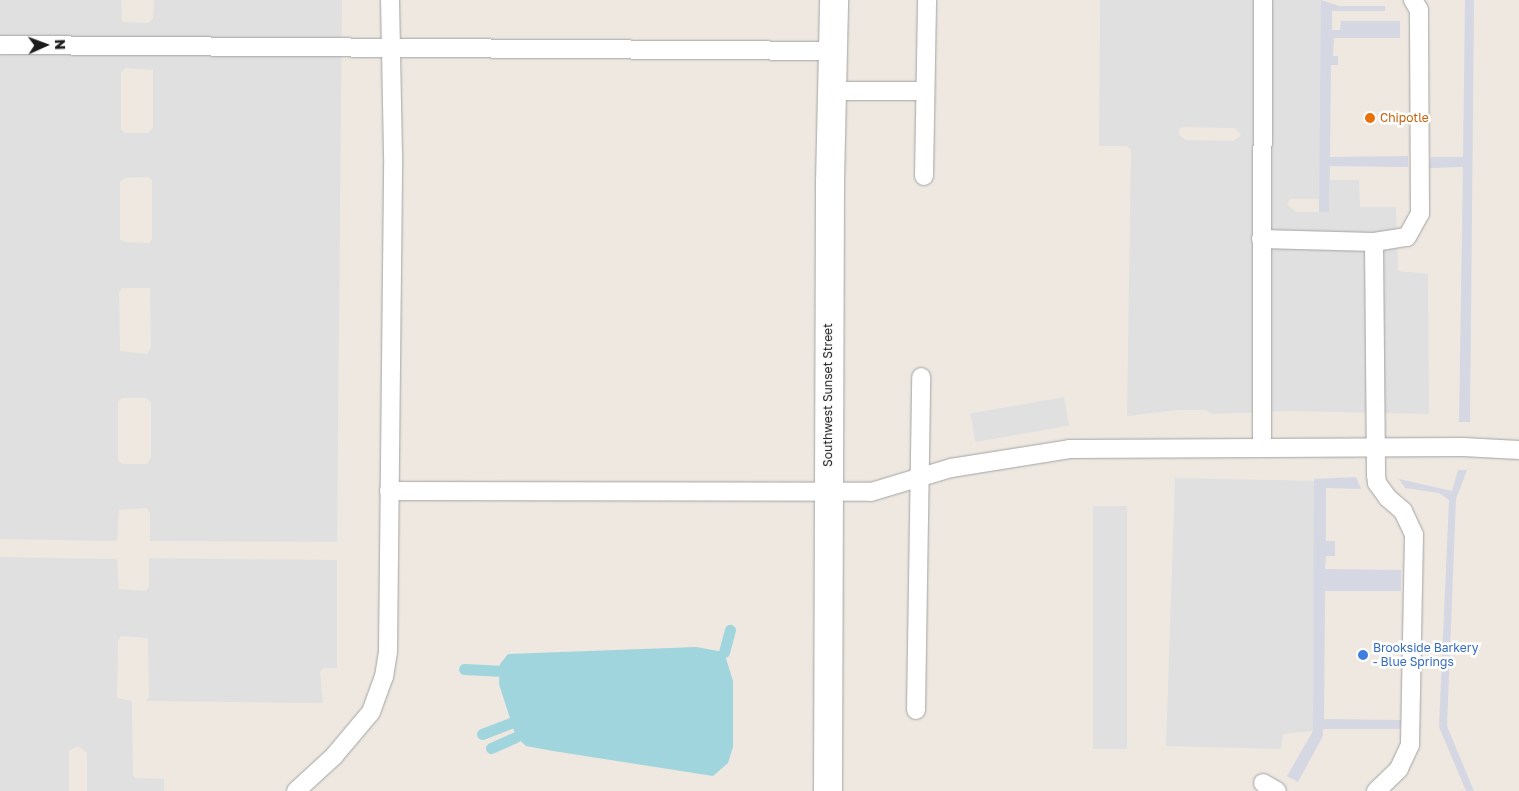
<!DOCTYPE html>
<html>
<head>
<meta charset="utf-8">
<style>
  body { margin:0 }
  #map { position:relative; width:1519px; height:791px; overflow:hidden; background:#eee8e1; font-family:"Golos Text",sans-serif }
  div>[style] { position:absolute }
  .parking>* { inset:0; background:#e0e0e0; transform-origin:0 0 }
  .plaza>* { inset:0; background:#d5d7e3 }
  .water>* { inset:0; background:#a0d5dd }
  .stream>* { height:11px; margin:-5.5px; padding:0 5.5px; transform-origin:5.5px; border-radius:5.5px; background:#a0d5dd }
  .roads { filter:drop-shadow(0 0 1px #a3a3a3) drop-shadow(0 0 1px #a3a3a3) }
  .lane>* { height:18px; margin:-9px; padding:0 9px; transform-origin:9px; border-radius:9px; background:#fff }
  .street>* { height:28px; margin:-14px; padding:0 14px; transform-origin:14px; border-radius:14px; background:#fff }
  .dots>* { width:14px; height:14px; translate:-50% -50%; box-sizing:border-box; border:2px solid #fff; border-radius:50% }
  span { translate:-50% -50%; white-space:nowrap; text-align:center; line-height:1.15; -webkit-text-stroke:5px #fff; paint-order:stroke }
  .food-label { font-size:12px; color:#c56008 }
  .left { translate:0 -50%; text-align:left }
  .street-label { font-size:12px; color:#1c1c1c }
  .shop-label { font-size:12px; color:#366cbe }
  .north { position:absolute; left:20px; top:20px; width:50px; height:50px; -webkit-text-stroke:4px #fff; paint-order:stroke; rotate:88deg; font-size:14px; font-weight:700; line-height:20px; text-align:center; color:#1c1c1c }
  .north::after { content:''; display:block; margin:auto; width:18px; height:22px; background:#1c1c1c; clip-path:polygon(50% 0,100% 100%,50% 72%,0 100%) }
</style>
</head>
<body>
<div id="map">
  <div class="parking">
    <i style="clip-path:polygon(evenodd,0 0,121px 0,122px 22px,148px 23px,153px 18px,154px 0,342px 0,337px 542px,150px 541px,150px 513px,146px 508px,119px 510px,117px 541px,0 539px,0 0,125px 68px,153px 70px,153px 128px,148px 133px,124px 133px,121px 129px,121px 73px,125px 68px,0 0,148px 177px,152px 180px,152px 239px,149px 243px,124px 242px,120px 239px,120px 182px,125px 178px,148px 177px,0 0,122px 288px,150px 288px,151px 347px,147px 354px,120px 351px,119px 292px,122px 288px,0 0,123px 398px,146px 398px,151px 402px,151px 458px,147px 464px,122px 464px,118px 460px,118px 401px,123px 398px)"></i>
    <i style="clip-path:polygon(evenodd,1100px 0,1321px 0,1321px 199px,1290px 199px,1287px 205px,1296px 212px,1329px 212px,1330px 180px,1359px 180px,1360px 207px,1396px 207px,1398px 271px,1428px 274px,1429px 414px,1289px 411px,1212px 414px,1206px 410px,1178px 410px,1127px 416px,1131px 150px,1127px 146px,1099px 146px,1100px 0,1184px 127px,1235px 128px,1241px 135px,1234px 141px,1186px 140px,1179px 135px,1179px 129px,1184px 127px)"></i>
    <i style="left:1064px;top:397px;width:29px;height:95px;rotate:80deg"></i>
    <i style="clip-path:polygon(1175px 478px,1315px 481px,1313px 731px,1283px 734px,1281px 749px,1166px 746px)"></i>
    <i style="left:1093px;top:506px;width:34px;height:243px"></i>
    <i style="clip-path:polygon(0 557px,117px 559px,119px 589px,145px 591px,149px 587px,149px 558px,337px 560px,337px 668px,324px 668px,320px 672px,323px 703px,145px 701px,149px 697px,148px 638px,121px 636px,118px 641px,117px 698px,132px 701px,133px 775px,135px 778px,164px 779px,164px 791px,87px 791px,87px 753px,78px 746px,69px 751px,69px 791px,0 791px)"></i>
  </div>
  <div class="plaza">
    <i style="clip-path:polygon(1321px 0,1339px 6px,1385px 6px,1385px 11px,1332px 11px,1332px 30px,1340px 30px,1341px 21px,1400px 21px,1400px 38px,1334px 38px,1333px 56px,1338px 56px,1338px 65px,1331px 65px,1330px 157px,1408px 156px,1408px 167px,1330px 166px,1329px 212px,1319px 212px)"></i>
    <i style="clip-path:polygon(1465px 0,1474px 0,1470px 422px,1459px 422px,1463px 167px,1430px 168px,1430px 162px,1431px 157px,1463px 157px)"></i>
    <i style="clip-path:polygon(1458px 470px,1467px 470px,1456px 499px,1447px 726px,1474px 791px,1466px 791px,1439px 727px,1449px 500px,1439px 493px,1405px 488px,1399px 479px,1452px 491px)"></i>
    <i style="clip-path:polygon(1356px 477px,1361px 489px,1326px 488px,1326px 541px,1335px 541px,1335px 556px,1326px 556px,1325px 569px,1401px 570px,1401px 591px,1325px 591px,1324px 719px,1401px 720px,1400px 729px,1323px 729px,1323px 736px,1298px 782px,1287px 776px,1313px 731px,1314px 479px)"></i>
  </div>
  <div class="water">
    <i style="clip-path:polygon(696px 647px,724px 652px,733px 681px,733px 747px,728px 763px,713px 776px,553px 751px,526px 746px,516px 737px,499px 684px,500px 664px,508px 654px)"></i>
  </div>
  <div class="stream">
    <i style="left:724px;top:652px;width:23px;rotate:-75deg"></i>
    <i style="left:464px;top:669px;width:35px;rotate:3deg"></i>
    <i style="left:482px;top:734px;width:31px;rotate:-21deg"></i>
    <i style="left:491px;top:748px;width:27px;rotate:-24deg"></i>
  </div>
  <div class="roads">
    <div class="lane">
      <i style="left:0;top:45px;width:833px;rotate:0.41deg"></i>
      <i style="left:832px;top:91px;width:93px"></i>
      <i style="left:924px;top:176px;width:176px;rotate:-89deg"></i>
      <i style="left:1261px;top:239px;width:113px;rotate:1.5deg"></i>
      <i style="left:1374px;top:242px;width:233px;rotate:89.5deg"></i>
      <i style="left:1376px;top:475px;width:8px;rotate:83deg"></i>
      <i style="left:1377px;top:483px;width:19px;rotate:54deg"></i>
      <i style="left:1388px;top:498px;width:20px;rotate:41deg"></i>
      <i style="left:1403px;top:511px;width:26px;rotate:65deg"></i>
      <i style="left:1414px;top:535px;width:210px;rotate:91.1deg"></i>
      <i style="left:1410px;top:745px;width:26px;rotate:115deg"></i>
      <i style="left:1399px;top:769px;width:32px;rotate:136deg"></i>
      <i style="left:1374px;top:242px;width:33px;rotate:-9deg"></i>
      <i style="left:1407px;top:237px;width:26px;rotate:-61deg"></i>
      <i style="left:1420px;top:214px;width:204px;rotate:-90.3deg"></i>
      <i style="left:1419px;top:10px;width:12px;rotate:-121deg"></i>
      <i style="left:1262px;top:448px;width:448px;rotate:-89.9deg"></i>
      <i style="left:389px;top:491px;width:482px;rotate:0.1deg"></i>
      <i style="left:871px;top:492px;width:84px;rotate:-16.7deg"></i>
      <i style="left:951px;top:468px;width:120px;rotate:-9.1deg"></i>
      <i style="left:1069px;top:449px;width:394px;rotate:-0.3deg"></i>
      <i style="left:1463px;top:447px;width:56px;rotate:3.1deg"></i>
      <i style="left:916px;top:710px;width:333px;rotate:-89.1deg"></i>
      <i style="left:1263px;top:783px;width:16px;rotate:30deg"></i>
      <i style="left:296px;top:791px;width:52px;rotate:-42.6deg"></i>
      <i style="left:334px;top:756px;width:57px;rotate:-49.9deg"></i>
      <i style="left:371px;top:712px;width:37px;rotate:-70deg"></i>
      <i style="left:384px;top:677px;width:25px;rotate:-81deg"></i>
      <i style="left:388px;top:652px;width:497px;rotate:-89.4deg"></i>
      <i style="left:393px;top:155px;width:155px;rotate:-91.1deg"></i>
    </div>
    <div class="street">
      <i style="left:828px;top:791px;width:609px;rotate:-89.81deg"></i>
      <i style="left:830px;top:182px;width:182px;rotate:-88.7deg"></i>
    </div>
  </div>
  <div class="dots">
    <i style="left:1370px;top:118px;background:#e8710a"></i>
    <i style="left:1363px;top:655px;background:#3f7fe0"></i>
  </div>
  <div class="food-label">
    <span class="left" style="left:1380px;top:118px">Chipotle</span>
  </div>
  <div class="street-label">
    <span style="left:828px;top:395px;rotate:-90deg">Southwest Sunset Street</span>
  </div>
  <div class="shop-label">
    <span class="left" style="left:1373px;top:655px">Brookside Barkery<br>- Blue Springs</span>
  </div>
  <div class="north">N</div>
</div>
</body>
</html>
